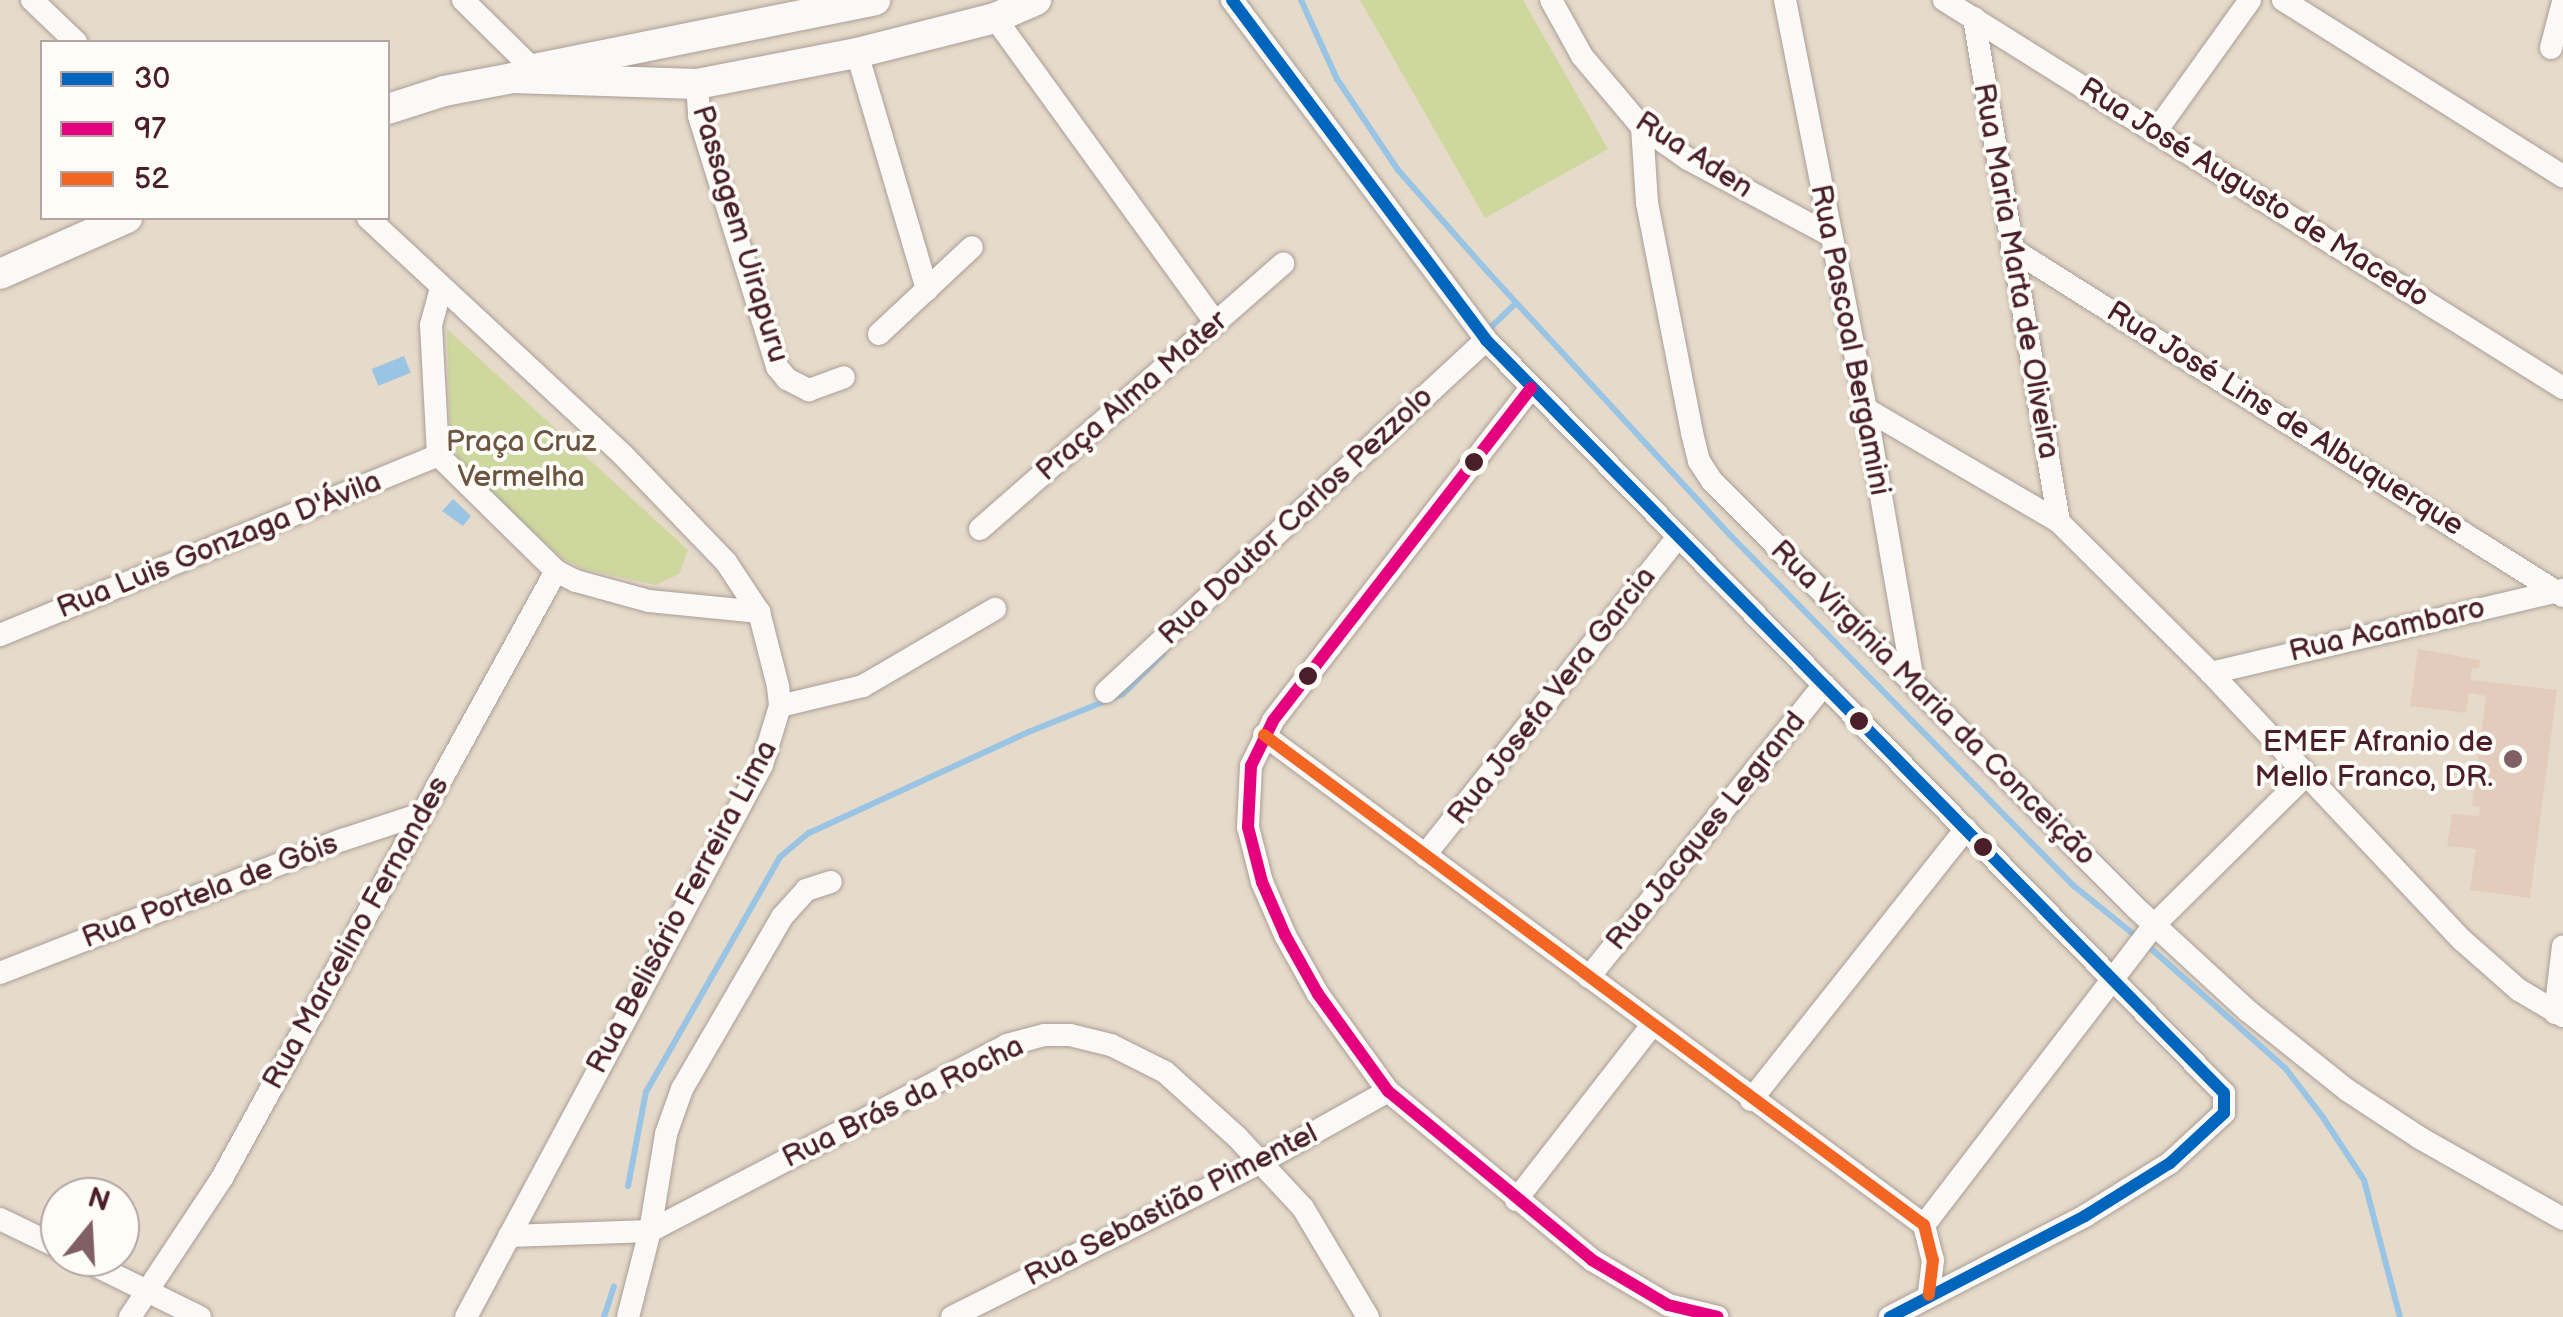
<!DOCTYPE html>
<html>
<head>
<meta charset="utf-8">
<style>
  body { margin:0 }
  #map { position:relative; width:2563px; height:1317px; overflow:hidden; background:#e6daca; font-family:"Balsamiq Sans",sans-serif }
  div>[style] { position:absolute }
  .built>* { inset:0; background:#e3ccbb }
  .green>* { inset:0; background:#ced79e }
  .water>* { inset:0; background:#99c4e3; transform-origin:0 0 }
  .stream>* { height:6px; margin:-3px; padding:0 3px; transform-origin:3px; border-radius:3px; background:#99c4e3 }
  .roads { filter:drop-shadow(0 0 2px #aa9e96) drop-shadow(0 0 2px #aa9e96) }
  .minor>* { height:22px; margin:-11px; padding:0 11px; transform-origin:11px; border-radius:11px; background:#fbf9f7 }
  .secondary>* { height:30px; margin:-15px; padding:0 15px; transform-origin:15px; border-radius:15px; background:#fbf9f7 }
  .bus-1>* { height:12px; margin:-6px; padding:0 6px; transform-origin:6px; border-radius:6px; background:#0065bd }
  .bus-2>* { height:12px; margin:-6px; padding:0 6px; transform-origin:6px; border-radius:6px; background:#e5007d }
  .bus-3>* { height:12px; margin:-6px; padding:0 6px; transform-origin:6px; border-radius:6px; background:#f26522 }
  .dots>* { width:28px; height:28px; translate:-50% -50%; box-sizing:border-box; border:5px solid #fdfcf7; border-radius:50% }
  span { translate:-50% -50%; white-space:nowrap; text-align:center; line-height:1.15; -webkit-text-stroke:8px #fdfcf7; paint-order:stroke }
  .street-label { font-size:30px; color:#4a1f2b }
  .park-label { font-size:30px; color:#6c5643 }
  .poi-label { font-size:30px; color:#4a1f2b }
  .right { translate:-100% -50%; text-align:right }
  .legend { position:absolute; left:40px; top:40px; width:350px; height:180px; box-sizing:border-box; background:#fdfcf7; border:2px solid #b5a4a5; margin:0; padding:12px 18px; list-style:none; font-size:30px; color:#4a1f2b }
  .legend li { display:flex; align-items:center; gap:20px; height:50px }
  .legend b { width:50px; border:2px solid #b5a4a5 }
  .north { position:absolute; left:40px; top:1177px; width:100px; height:100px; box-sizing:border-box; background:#fdfcf7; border:2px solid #b5a4a5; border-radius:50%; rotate:18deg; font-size:28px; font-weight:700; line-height:40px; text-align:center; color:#4a1f2b }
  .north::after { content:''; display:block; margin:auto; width:35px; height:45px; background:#816063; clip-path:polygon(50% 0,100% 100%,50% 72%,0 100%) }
</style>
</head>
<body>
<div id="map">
  <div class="built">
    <i style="clip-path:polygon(2418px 649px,2480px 660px,2479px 668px,2472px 668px,2471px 680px,2557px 690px,2530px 898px,2470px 890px,2476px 849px,2447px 846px,2452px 814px,2479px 816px,2480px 807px,2472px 806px,2486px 696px,2469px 693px,2466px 713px,2410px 706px)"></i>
  </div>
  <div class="green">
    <i style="clip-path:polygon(1360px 0,1523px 0,1608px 149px,1485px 218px)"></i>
    <i style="clip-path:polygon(447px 329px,688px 550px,679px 574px,656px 585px,584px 569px,562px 558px,472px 476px,457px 455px,450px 433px)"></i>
  </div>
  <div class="water">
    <i style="left:404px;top:356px;width:18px;height:35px;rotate:68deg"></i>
    <i style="clip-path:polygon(453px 499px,471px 516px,463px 526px,442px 511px)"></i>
  </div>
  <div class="stream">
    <i style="left:1301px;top:0;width:87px;rotate:65.5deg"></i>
    <i style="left:1337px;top:79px;width:110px;rotate:56.2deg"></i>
    <i style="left:1398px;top:170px;width:136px;rotate:48.6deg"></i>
    <i style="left:1488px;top:272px;width:359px;rotate:47.4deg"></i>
    <i style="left:1731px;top:536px;width:490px;rotate:45.6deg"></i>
    <i style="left:2074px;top:886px;width:81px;rotate:39deg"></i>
    <i style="left:1487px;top:331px;width:40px;rotate:-44deg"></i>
    <i style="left:2147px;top:945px;width:186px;rotate:41.7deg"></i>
    <i style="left:2286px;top:1069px;width:59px;rotate:52.5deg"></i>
    <i style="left:2322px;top:1116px;width:77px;rotate:56.7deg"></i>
    <i style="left:2364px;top:1180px;width:142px;rotate:75.3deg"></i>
    <i style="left:628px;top:1186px;width:96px;rotate:-79.2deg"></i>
    <i style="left:646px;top:1092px;width:271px;rotate:-60.3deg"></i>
    <i style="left:780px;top:857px;width:38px;rotate:-40deg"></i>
    <i style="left:809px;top:833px;width:244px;rotate:-24.7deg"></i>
    <i style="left:1031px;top:731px;width:99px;rotate:-21.9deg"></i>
    <i style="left:1123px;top:694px;width:57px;rotate:-45deg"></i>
    <i style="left:604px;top:1317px;width:32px;rotate:-72deg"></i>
  </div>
  <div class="roads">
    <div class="minor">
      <i style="left:32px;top:0;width:61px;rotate:43.7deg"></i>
      <i style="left:463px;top:0;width:111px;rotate:44.6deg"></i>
      <i style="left:1232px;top:0;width:424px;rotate:53.2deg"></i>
      <i style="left:1486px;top:340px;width:1054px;rotate:45.58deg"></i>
      <i style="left:2224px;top:1093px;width:20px;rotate:90deg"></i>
      <i style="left:2224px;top:1113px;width:74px;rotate:137.2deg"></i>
      <i style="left:2170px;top:1163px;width:100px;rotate:148.1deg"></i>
      <i style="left:2085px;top:1216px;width:220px;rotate:152.6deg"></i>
      <i style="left:1551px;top:0;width:64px;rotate:61deg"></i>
      <i style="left:1582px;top:56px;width:93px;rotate:49.8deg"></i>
      <i style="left:1642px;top:127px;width:56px;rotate:34.8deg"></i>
      <i style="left:1688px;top:159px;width:159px;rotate:28.2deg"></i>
      <i style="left:1785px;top:0;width:417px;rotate:78.8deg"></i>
      <i style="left:1866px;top:409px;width:276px;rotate:80.2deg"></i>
      <i style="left:1944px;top:0;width:731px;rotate:32.08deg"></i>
      <i style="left:2283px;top:0;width:331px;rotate:32.2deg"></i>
      <i style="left:995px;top:18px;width:377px;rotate:54.1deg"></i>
      <i style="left:1974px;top:18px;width:511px;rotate:80.43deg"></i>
      <i style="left:2551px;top:48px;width:48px;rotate:-75.4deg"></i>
      <i style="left:857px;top:53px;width:247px;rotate:73.5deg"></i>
      <i style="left:697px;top:84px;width:32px;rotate:86deg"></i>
      <i style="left:699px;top:116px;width:263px;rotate:72.7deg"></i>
      <i style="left:777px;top:367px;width:16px;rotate:50deg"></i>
      <i style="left:787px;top:379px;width:25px;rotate:27deg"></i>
      <i style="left:809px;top:390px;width:37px;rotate:-20deg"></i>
      <i style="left:1642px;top:127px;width:76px;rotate:86.2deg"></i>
      <i style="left:1647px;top:203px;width:234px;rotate:78.9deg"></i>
      <i style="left:1692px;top:433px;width:29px;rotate:76deg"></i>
      <i style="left:1699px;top:461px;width:24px;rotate:57deg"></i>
      <i style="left:1712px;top:481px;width:602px;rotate:45.2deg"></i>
      <i style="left:2136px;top:908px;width:152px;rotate:42.6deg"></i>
      <i style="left:2248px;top:1011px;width:127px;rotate:38.6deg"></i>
      <i style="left:2347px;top:1090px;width:87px;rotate:33.3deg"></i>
      <i style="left:2420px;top:1138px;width:164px;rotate:29.5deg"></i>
      <i style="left:2156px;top:131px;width:161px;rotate:-54.3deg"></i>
      <i style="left:368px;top:218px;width:348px;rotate:42.9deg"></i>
      <i style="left:623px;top:455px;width:149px;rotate:46.1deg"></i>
      <i style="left:726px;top:562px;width:60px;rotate:56.6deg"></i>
      <i style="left:759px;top:612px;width:76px;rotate:75.6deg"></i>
      <i style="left:778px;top:686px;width:20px;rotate:84deg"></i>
      <i style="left:780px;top:706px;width:62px;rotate:107deg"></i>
      <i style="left:762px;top:765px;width:626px;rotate:118.2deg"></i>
      <i style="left:2012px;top:249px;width:651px;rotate:32.2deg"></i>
      <i style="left:441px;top:288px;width:38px;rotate:105deg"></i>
      <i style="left:431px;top:325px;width:130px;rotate:86.9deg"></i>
      <i style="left:438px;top:455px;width:165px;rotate:44.5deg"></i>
      <i style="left:556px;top:571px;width:22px;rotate:27deg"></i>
      <i style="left:576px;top:581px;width:76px;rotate:15.3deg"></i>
      <i style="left:649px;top:601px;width:111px;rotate:5.7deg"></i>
      <i style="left:879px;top:334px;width:127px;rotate:-43.1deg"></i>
      <i style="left:1531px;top:388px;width:421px;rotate:127.8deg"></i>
      <i style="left:1273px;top:721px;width:50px;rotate:116.1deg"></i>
      <i style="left:1251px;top:766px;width:61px;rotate:92.8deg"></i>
      <i style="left:1248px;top:827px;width:57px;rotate:75.7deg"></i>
      <i style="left:1262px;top:882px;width:58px;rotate:66.5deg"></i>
      <i style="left:1285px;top:935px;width:68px;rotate:60.8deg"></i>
      <i style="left:1318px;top:994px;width:120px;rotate:54.2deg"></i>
      <i style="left:1388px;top:1091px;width:265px;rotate:39.6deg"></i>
      <i style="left:1592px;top:1260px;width:88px;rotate:30.6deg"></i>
      <i style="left:1668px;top:1305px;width:51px;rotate:13.5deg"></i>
      <i style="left:1866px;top:409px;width:224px;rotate:30.3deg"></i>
      <i style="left:2059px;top:522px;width:214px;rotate:44.8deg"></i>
      <i style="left:2211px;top:673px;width:366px;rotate:46.8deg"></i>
      <i style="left:2462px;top:940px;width:76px;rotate:41.3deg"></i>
      <i style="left:2519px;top:990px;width:51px;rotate:30.6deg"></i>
      <i style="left:980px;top:529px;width:403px;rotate:-41.2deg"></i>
      <i style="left:0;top:635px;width:474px;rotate:-22.3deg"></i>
      <i style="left:2211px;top:673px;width:362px;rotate:-13.3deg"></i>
      <i style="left:1106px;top:692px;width:518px;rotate:-42.81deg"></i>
      <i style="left:780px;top:706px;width:85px;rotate:-13.5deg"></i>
      <i style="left:863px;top:686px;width:153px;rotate:-30.3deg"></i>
      <i style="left:1264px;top:735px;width:822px;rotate:36.59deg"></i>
      <i style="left:1924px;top:1225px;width:36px;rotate:76deg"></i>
      <i style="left:1933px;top:1260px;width:35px;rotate:97deg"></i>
      <i style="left:1425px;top:855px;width:406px;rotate:-51.5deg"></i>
      <i style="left:0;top:973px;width:367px;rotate:-21.3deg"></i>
      <i style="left:342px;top:840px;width:83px;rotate:-18.2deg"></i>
      <i style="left:1589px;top:977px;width:375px;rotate:-51.2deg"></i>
      <i style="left:2555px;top:1013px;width:67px;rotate:-83.2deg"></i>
      <i style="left:1751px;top:1100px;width:346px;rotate:-51.6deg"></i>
      <i style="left:1516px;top:1200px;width:222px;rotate:-52.1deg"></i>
      <i style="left:0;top:1219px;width:67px;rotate:25.8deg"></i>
      <i style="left:1924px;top:1225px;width:378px;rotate:-52.5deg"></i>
      <i style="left:2154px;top:925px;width:214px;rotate:-44.6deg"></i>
      <i style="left:509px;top:1236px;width:141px;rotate:-2deg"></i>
      <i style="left:650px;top:1231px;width:403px;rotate:-27.5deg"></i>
      <i style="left:1007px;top:1045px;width:39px;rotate:-15deg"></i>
      <i style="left:1045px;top:1035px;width:25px"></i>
      <i style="left:1070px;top:1035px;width:42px;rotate:13.7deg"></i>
      <i style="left:1111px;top:1045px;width:60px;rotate:26.6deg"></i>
      <i style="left:1165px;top:1072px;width:97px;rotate:42.1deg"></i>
      <i style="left:1237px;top:1137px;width:97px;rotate:47.1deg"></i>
      <i style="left:1303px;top:1208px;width:127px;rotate:59.2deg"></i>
      <i style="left:78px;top:1257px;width:136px;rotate:26.2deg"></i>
      <i style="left:130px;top:1317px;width:167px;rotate:-56.5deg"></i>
      <i style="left:222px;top:1178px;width:693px;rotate:-61.18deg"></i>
      <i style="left:628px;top:1317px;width:89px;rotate:-75.7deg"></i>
      <i style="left:650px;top:1231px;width:98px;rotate:-80.6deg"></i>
      <i style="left:666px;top:1134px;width:48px;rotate:-70.4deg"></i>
      <i style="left:682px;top:1089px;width:199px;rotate:-59.8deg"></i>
      <i style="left:782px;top:917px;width:36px;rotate:-48deg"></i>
      <i style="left:806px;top:890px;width:26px;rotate:-18deg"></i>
      <i style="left:952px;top:1317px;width:348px;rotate:-26.6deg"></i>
      <i style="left:1263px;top:1161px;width:143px;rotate:-29.2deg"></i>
    </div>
    <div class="secondary">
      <i style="left:534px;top:69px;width:348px;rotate:-11.4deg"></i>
      <i style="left:388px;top:109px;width:59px;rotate:-17.8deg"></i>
      <i style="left:444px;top:91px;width:70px;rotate:-10.7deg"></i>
      <i style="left:513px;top:78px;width:184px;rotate:1.9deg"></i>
      <i style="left:697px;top:84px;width:163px;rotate:-11deg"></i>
      <i style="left:857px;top:53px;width:142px;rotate:-14.2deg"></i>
      <i style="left:995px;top:18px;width:45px;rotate:-23.7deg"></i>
      <i style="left:0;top:274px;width:139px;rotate:-23.8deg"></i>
    </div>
  </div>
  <div class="bus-1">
    <i style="left:1232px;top:0;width:424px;rotate:53.2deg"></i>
    <i style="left:1486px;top:340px;width:1054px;rotate:45.58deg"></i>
    <i style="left:2224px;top:1093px;width:20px;rotate:90deg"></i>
    <i style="left:2224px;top:1113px;width:74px;rotate:137.2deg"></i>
    <i style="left:2170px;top:1163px;width:100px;rotate:148.1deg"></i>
    <i style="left:2085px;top:1216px;width:220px;rotate:152.6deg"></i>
  </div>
  <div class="bus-2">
    <i style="left:1531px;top:388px;width:421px;rotate:127.8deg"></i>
    <i style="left:1273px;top:721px;width:50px;rotate:116.1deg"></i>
    <i style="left:1251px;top:766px;width:61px;rotate:92.8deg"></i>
    <i style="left:1248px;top:827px;width:57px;rotate:75.7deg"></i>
    <i style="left:1262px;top:882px;width:58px;rotate:66.5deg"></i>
    <i style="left:1285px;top:935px;width:68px;rotate:60.8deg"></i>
    <i style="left:1318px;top:994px;width:120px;rotate:54.2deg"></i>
    <i style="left:1388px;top:1091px;width:265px;rotate:39.6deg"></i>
    <i style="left:1592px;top:1260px;width:88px;rotate:30.6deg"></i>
    <i style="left:1668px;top:1305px;width:51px;rotate:13.5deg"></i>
  </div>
  <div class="bus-3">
    <i style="left:1264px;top:735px;width:822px;rotate:36.59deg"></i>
    <i style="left:1924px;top:1225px;width:36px;rotate:76deg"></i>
    <i style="left:1933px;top:1260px;width:35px;rotate:97deg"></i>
  </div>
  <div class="dots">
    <i style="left:1474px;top:462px;background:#4a1f2b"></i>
    <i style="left:1308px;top:676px;background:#4a1f2b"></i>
    <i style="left:1859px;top:721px;background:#4a1f2b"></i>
    <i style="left:2513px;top:759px;background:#816063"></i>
    <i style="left:1983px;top:847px;background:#4a1f2b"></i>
  </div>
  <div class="street-label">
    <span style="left:1694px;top:155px;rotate:33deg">Rua Aden</span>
    <span style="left:2254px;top:193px;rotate:32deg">Rua José Augusto de Macedo</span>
    <span style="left:740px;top:234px;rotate:73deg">Passagem Uirapuru</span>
    <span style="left:2016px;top:271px;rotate:80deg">Rua Maria Marta de Oliveira</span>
    <span style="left:1850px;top:340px;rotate:79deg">Rua Pascoal Bergamini</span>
    <span style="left:1132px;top:396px;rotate:-41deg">Praça Alma Mater</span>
    <span style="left:2285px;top:419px;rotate:32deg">Rua José Lins de Albuquerque</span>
    <span style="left:1296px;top:516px;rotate:-43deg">Rua Doutor Carlos Pezzolo</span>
    <span style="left:219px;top:545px;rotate:-22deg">Rua Luis Gonzaga D'Ávila</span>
    <span style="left:2387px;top:630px;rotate:-13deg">Rua Acambaro</span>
    <span style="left:1552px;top:696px;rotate:-52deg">Rua Josefa Vera Garcia</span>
    <span style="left:1933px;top:703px;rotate:45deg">Rua Virgínia Maria da Conceição</span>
    <span style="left:1706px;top:831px;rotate:-51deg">Rua Jacques Legrand</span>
    <span style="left:210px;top:891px;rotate:-21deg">Rua Portela de Góis</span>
    <span style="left:682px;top:907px;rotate:-62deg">Rua Belisário Ferreira Lima</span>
    <span style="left:356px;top:933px;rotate:-61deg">Rua Marcelino Fernandes</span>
    <span style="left:903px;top:1102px;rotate:-26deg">Rua Brás da Rocha</span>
    <span style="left:1171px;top:1205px;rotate:-27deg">Rua Sebastião Pimentel</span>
  </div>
  <div class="park-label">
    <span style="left:521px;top:459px">Praça Cruz<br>Vermelha</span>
  </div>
  <div class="poi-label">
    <span class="right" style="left:2493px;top:759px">EMEF Afranio de<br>Mello Franco, DR.</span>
  </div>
  <ul class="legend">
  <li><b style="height:12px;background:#0065bd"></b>30</li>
  <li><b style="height:12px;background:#e5007d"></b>97</li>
  <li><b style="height:12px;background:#f26522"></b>52</li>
  </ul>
  <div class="north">N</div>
</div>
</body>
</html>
